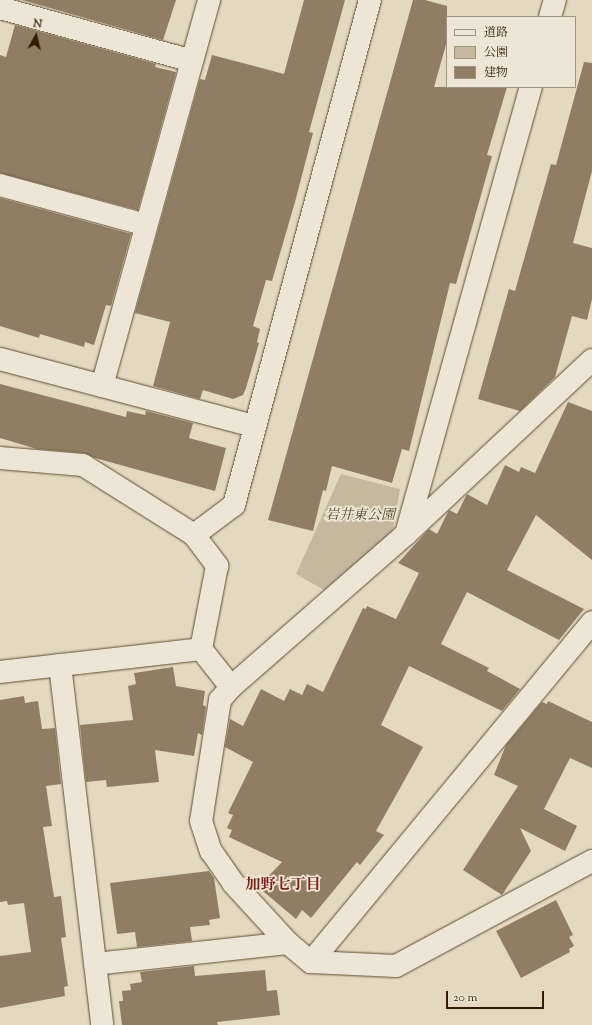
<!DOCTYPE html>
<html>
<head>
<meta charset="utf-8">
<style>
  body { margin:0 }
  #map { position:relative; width:592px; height:1025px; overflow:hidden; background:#e4d8c0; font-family:"Sorts Mill Goudy","Noto Serif JP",serif }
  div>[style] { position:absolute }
  .green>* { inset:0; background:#c6b89f }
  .building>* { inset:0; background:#8f7e64 }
  .roads { filter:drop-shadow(0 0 1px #5e4b30) drop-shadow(0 0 1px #5e4b30) }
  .minor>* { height:22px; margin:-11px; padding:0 11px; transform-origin:11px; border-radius:11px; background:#ede6d6 }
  span { translate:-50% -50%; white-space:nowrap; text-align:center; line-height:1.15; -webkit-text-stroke:3.5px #ede6d6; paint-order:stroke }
  .park-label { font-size:14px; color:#5e4b30; font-style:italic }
  .neighbourhood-label { font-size:15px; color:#7a1f14; font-weight:700 }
  .legend { position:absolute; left:446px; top:16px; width:130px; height:72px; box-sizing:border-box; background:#ede6d6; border:1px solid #a29580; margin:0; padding:5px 7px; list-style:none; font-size:12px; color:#321c00 }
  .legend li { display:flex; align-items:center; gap:8px; height:20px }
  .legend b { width:20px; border:1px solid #a29580 }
  .north { position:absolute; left:16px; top:16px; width:40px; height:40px; -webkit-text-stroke:3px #ede6d6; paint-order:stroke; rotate:8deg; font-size:11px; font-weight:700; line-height:16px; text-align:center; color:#321c00 }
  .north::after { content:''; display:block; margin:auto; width:14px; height:18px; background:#321c00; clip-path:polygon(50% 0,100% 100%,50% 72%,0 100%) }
  .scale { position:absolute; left:446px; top:991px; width:98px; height:18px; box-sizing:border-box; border:2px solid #321c00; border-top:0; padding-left:5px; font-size:12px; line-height:14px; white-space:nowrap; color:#321c00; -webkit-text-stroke:3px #ede6d6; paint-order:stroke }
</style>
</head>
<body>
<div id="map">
  <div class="green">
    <i style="clip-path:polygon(341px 474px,400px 489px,392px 534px,324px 590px,296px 574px)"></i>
  </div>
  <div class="building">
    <i style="clip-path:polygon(22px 0,176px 0,163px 40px)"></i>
    <i style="clip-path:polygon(304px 0,345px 0,309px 132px,313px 133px,295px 202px,272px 281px,266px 280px,253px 326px,260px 329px,257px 342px,259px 343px,246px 388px,243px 395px,233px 399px,203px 390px,200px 399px,153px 386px,170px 322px,135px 313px,200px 79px,205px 80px,212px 55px,284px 74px)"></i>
    <i style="clip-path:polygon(413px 0,425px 0,447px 6px,447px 41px,434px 87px,507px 87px,487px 155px,492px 156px,456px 284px,450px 283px,409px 451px,402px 449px,392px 483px,332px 466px,326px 491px,323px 490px,313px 531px,268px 520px)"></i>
    <i style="clip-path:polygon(15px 25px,156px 64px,155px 67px,176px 72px,138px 210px,0 173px,0 55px,6px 57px)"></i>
    <i style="clip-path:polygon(584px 62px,592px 63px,592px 171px,573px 243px,592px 248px,592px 299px,587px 320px,572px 316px,555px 377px,520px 411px,478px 399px,509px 289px,515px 291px,551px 164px,556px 165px)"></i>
    <i style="clip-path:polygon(0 198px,131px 234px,111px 306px,106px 305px,94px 345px,85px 342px,84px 347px,40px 334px,39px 338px,0 326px)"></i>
    <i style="clip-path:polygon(0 384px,126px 417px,127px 411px,145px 415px,146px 411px,193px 423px,189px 438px,226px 448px,215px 491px,95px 458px,84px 453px,37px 449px,0 438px)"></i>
    <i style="clip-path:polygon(568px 402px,592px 411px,592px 560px,536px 515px,507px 570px,584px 609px,559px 640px,467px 592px,441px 644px,489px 668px,487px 671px,520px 689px,502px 711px,409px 666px,381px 725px,423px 747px,376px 831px,384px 835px,360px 865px,357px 862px,311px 918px,302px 910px,296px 919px,258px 887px,282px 862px,229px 837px,232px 830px,227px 828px,233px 815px,228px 813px,253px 762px,225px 747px,230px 719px,243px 726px,261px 689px,284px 701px,290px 689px,302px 695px,307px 684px,323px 692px,363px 608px,366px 609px,367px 606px,396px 619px,419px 573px,398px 563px,429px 529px,437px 534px,449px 510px,457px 514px,467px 494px,487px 505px,505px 465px,519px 472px,521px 467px,535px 473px)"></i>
    <i style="clip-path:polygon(173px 667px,176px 686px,205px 691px,203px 705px,206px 707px,202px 735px,198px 733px,194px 756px,155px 750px,159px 782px,107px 787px,106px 780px,86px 782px,80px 725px,133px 720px,128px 686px,136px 684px,134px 673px)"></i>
    <i style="clip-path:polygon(24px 696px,25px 703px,38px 701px,42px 729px,55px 728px,61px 784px,46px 786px,52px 826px,43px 827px,54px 897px,61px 896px,66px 937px,61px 938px,68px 986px,64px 987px,65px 996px,0 1008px,0 956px,31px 952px,24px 903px,8px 905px,7px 901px,0 902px,0 700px)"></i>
    <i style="clip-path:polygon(548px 701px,592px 722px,592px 768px,570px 758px,544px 809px,577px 826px,565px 851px,520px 828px,531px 851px,502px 895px,463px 870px,518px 786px,494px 775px,506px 745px,542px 702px,547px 704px)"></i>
    <i style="clip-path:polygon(209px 871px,214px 878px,220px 918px,209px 920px,210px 925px,190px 927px,192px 941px,137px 947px,135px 932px,117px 934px,110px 883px)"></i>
    <i style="clip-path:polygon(556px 900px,573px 935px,569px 937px,574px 946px,569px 949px,570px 952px,521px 978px,496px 931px)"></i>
    <i style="clip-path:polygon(194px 966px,195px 976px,265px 970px,267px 991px,277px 990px,280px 1015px,217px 1022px,218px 1025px,122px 1025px,119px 1001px,123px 1001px,122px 991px,131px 990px,130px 984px,142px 982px,140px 972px)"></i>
  </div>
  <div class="roads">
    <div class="minor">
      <i style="left:0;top:8px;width:199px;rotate:15.4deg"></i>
      <i style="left:550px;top:17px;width:18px;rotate:-74deg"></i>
      <i style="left:0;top:185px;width:151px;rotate:15.3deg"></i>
      <i style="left:0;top:359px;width:263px;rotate:14.8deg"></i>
      <i style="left:592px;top:360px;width:255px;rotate:136.9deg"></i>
      <i style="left:406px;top:534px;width:232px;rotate:138.8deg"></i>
      <i style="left:231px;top:687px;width:17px;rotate:130deg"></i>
      <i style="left:220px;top:700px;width:122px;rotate:98.9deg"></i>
      <i style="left:201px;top:821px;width:32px;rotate:72deg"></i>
      <i style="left:211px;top:851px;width:39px;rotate:55deg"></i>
      <i style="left:233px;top:883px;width:81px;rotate:47.5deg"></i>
      <i style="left:288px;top:943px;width:30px;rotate:40deg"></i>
      <i style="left:311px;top:962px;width:85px;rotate:2.7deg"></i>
      <i style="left:396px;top:966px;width:222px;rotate:-28.2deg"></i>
      <i style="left:102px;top:386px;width:401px;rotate:-74.5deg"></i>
      <i style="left:0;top:458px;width:83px;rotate:4.8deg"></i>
      <i style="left:83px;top:465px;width:131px;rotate:32.2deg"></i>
      <i style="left:194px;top:535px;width:39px;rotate:53deg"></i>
      <i style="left:217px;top:566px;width:85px;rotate:100.9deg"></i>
      <i style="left:201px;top:649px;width:48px;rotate:51.7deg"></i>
      <i style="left:406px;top:534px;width:464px;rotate:-74.4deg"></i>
      <i style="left:194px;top:535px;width:50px;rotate:-36.9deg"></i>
      <i style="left:234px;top:505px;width:523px;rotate:-74.93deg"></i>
      <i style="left:60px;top:665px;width:362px;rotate:83.3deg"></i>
      <i style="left:0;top:672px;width:202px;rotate:-6.5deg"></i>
      <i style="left:311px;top:962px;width:441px;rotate:-50.4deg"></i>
      <i style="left:95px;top:964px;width:194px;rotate:-6.2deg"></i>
    </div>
  </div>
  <div class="park-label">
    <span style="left:360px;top:516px">岩井東公園</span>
  </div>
  <div class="neighbourhood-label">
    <span style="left:283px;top:886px">加野七丁目</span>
  </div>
  <ul class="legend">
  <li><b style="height:5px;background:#ede6d6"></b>道路</li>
  <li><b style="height:11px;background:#c6b89f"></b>公園</li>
  <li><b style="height:11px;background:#8f7e64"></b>建物</li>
  </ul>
  <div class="north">N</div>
  <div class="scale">20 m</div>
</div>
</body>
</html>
